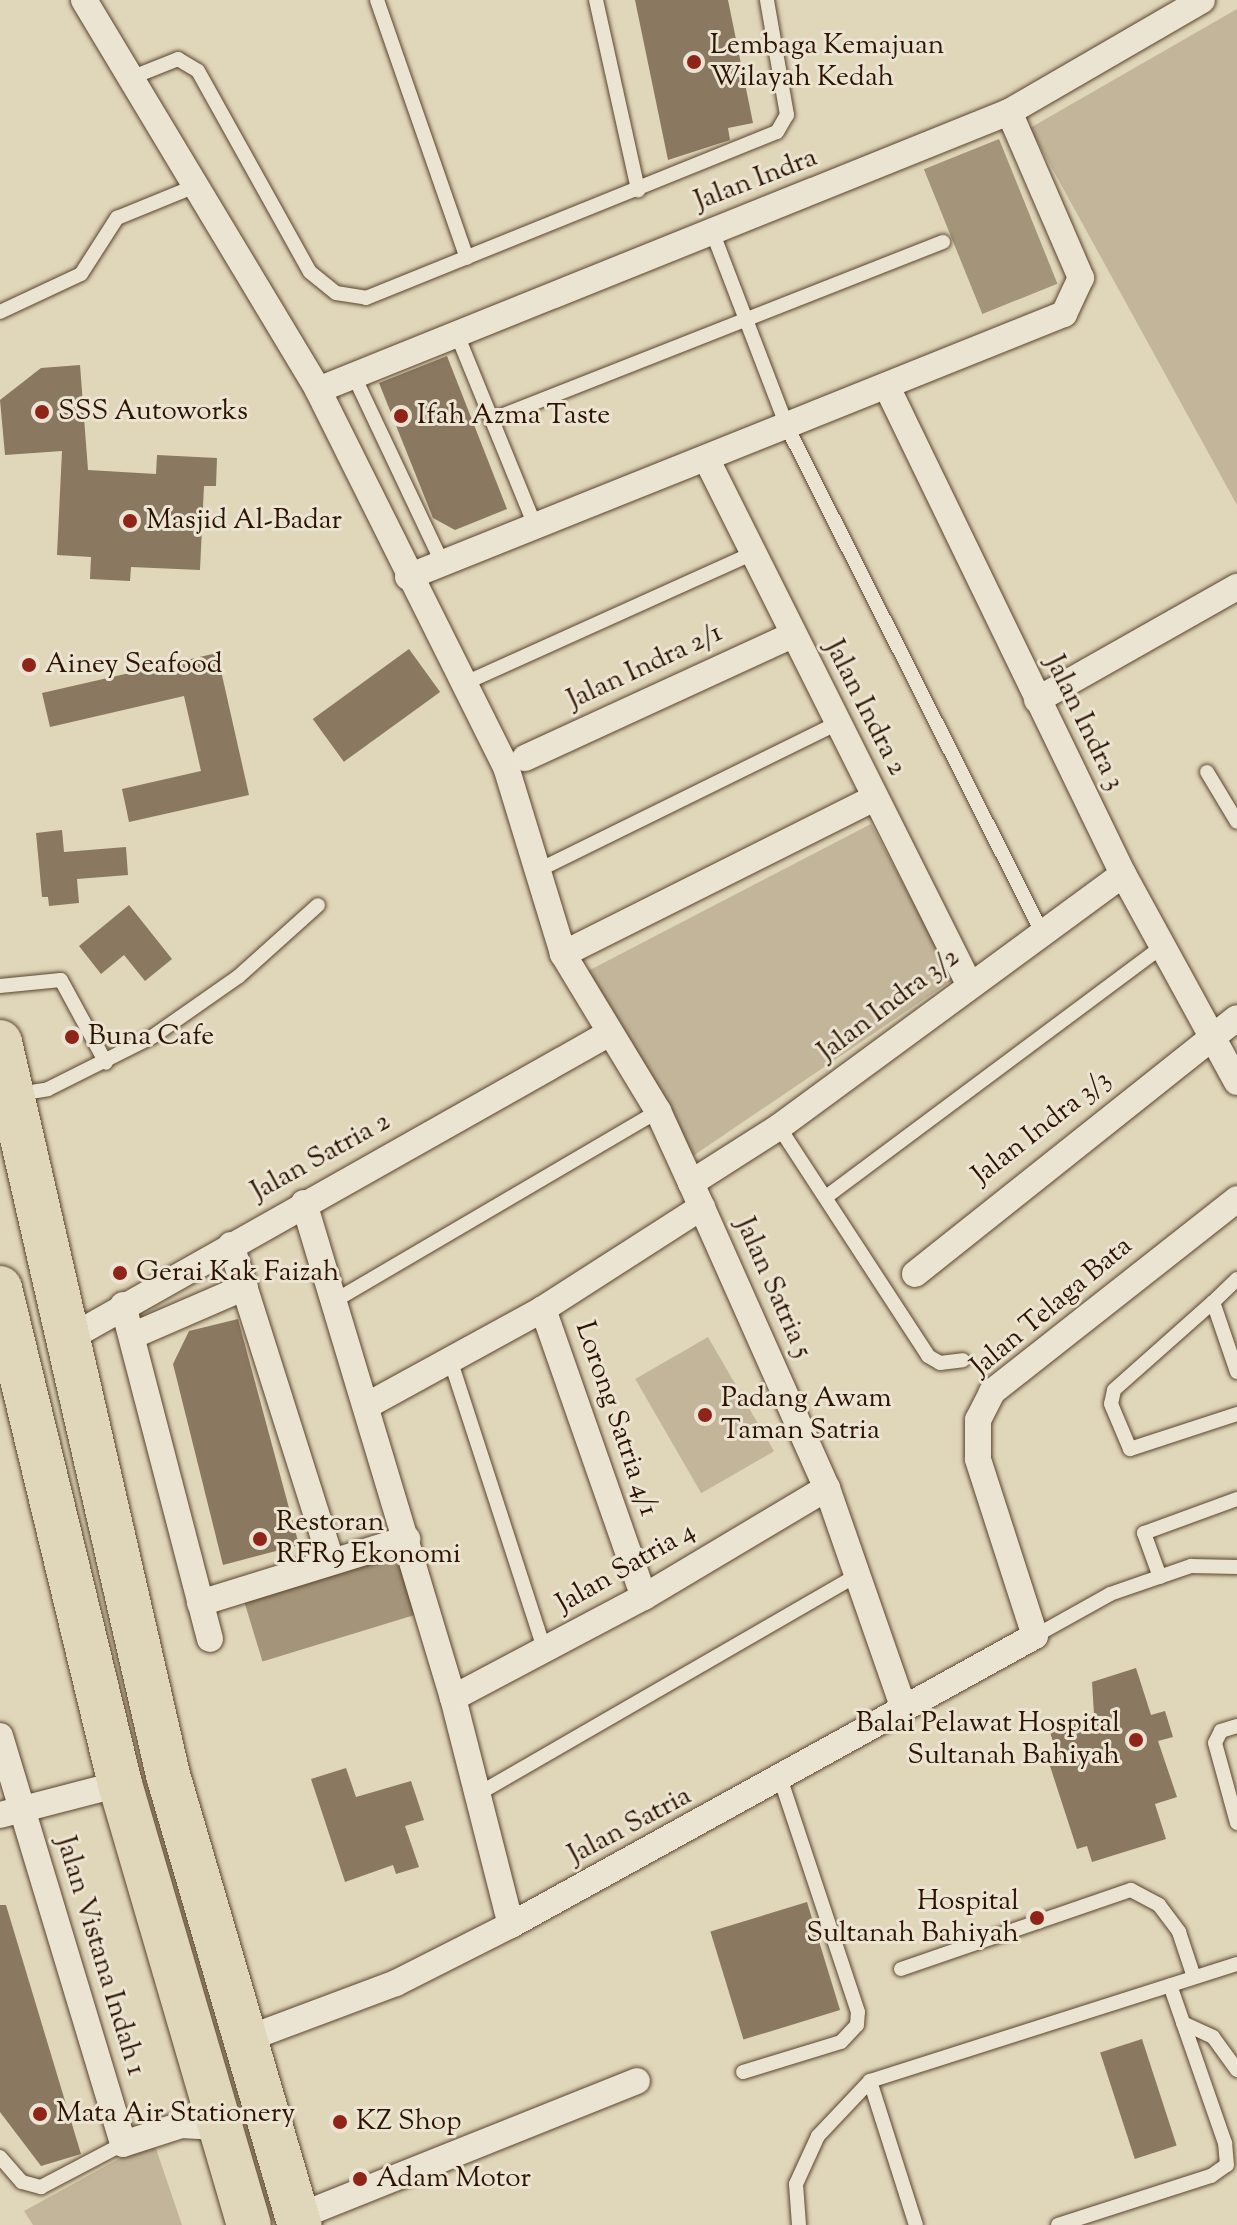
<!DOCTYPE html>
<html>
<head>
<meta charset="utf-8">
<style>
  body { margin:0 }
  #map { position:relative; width:1237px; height:2225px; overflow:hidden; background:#e0d6b9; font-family:"Sorts Mill Goudy",serif }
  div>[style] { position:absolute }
  .green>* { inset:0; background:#c2b59a; transform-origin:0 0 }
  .water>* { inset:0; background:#a3947a; transform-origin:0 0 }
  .building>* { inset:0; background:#8a7860; transform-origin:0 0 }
  .roads { filter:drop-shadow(0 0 2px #5a442e) drop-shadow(0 0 2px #5a442e) }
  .lane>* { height:14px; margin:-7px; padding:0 7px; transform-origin:7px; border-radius:7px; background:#ebe4d2 }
  .street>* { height:26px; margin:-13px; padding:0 13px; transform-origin:13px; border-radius:13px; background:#ebe4d2 }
  .highway>* { height:44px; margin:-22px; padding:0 22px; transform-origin:22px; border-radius:22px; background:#e0d6b9 }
  .dots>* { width:22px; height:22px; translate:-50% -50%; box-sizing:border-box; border:4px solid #ebe4d2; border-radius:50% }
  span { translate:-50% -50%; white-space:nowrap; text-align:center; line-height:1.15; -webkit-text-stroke:6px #ebe4d2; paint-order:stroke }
  .poi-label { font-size:28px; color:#2d1300 }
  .left { translate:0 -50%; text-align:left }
  .right { translate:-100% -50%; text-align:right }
  .street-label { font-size:28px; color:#2d1300 }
</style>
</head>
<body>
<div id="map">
  <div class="green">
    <i style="clip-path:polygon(1237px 9px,1237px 505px,1030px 128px)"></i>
    <i style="clip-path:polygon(871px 824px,954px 979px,684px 1162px,586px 972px)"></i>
    <i style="left:708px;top:1337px;width:132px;height:84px;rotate:60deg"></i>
    <i style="clip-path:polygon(153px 2140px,182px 2225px,33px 2225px,24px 2211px)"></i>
  </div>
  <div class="water">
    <i style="left:999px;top:139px;width:156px;height:81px;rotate:68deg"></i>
    <i style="left:395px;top:1551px;width:67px;height:159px;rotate:73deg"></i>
  </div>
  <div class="building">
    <i style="clip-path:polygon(635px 0,728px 0,753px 123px,728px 128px,730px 140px,668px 160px)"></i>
    <i style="clip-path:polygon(447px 356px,507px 509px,455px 530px,433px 518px,379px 383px)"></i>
    <i style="clip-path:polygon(80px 365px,88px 470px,156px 474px,157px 455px,217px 458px,216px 486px,204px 486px,200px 570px,131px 567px,130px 581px,90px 579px,91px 557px,57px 555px,62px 451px,5px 455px,0 400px,41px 368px)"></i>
    <i style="left:409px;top:649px;width:53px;height:119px;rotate:54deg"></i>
    <i style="clip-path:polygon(217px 653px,249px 795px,129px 822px,122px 789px,201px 771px,184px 696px,50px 727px,42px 693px)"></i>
    <i style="clip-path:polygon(62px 830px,64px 852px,126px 847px,128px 875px,77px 879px,79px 903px,49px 906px,48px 897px,42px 897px,36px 833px)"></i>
    <i style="clip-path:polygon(129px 905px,172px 959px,145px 981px,124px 955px,101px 974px,79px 946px)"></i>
    <i style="clip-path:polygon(238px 1319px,299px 1545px,223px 1565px,173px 1364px,189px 1331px)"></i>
    <i style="clip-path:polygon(1136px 1668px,1151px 1715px,1165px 1711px,1173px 1737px,1158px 1741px,1177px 1797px,1155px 1804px,1166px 1839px,1092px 1862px,1087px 1846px,1077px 1849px,1048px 1760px,1058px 1757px,1049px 1729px,1094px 1714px,1092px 1682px)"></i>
    <i style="clip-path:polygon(346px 1768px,356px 1797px,411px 1781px,424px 1820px,405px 1826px,419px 1867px,396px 1874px,393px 1865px,345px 1882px,311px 1779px)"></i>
    <i style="left:807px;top:1902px;width:113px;height:101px;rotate:73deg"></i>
    <i style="clip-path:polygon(0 1905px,6px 1905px,81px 2154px,41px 2166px,0 2112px)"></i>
    <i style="left:1142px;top:2039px;width:112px;height:44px;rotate:72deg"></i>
  </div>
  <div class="roads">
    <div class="lane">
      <i style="left:377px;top:0;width:273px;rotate:70.8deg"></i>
      <i style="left:596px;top:0;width:195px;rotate:77.5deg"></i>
      <i style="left:128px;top:79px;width:54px;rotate:-21.8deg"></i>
      <i style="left:178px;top:59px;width:23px;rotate:31deg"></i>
      <i style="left:198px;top:71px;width:230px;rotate:60.9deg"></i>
      <i style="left:310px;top:272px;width:33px;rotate:39deg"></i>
      <i style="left:336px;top:293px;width:30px;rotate:9deg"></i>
      <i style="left:366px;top:298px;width:443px;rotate:-22deg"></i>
      <i style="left:777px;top:132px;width:20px;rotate:-60deg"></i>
      <i style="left:787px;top:115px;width:117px;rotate:-99.9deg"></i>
      <i style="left:712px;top:231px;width:212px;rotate:69deg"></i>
      <i style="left:788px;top:429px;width:563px;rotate:63.21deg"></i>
      <i style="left:0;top:312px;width:89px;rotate:-25.1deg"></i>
      <i style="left:81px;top:274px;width:67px;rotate:-57.3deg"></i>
      <i style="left:117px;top:218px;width:82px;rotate:-22.2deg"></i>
      <i style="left:456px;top:332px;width:209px;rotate:67.8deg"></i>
      <i style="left:353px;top:374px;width:208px;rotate:64.7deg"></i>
      <i style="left:491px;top:420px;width:486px;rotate:-21.5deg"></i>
      <i style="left:463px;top:684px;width:318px;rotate:-24.3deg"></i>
      <i style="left:1207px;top:772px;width:58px;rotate:59deg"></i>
      <i style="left:539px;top:870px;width:333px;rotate:-26.2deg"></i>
      <i style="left:0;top:986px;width:61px;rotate:-5.6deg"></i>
      <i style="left:61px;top:980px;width:94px;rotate:61.5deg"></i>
      <i style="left:18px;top:1094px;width:30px;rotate:-9deg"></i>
      <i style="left:48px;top:1089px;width:116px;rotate:-26.6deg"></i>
      <i style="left:152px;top:1037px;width:106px;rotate:-35deg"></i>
      <i style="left:239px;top:976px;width:106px;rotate:-41.9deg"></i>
      <i style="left:779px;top:1127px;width:273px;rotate:56.9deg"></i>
      <i style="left:928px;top:1356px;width:14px;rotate:30deg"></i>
      <i style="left:940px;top:1363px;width:23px;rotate:-7deg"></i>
      <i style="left:826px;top:1197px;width:420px;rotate:-36.7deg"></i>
      <i style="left:1237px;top:1279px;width:33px;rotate:136deg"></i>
      <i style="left:1213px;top:1302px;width:74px;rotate:71.1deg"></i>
      <i style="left:336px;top:1300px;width:373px;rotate:-30.4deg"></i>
      <i style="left:1213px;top:1302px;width:132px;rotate:138.4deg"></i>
      <i style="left:1114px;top:1390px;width:14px;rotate:102deg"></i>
      <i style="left:1111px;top:1404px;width:49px;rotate:67.1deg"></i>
      <i style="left:1130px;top:1449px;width:113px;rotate:-18.1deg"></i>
      <i style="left:450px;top:1359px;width:307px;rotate:72deg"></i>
      <i style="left:1160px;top:1577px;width:47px;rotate:-110deg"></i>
      <i style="left:1144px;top:1533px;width:99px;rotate:-20.1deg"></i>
      <i style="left:1035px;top:1636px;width:86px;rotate:-29.2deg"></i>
      <i style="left:1110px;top:1594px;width:86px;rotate:-19.1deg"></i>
      <i style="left:1191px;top:1566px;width:46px;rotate:1.2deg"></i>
      <i style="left:1237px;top:1726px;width:17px;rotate:163deg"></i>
      <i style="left:1221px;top:1731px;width:13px;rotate:117deg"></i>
      <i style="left:1215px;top:1743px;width:83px;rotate:74.6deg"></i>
      <i style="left:478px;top:1794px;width:436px;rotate:-30deg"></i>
      <i style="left:901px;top:1969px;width:243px;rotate:-19deg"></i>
      <i style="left:1131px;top:1890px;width:32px;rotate:28deg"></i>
      <i style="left:1159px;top:1905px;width:34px;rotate:53deg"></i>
      <i style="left:1179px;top:1932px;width:47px;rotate:71.6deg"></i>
      <i style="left:1183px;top:2023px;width:33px;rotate:25deg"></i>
      <i style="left:1213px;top:2037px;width:41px;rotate:54deg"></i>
      <i style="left:743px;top:2072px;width:102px;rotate:-17deg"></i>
      <i style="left:841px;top:2042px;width:23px;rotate:-47deg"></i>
      <i style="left:857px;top:2025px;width:13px;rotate:-86deg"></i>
      <i style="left:858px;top:2012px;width:243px;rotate:-108.4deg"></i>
      <i style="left:870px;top:2081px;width:151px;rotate:72.3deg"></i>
      <i style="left:0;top:2157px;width:33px;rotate:49deg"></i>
      <i style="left:22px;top:2182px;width:20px;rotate:15deg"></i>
      <i style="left:41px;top:2187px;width:93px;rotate:-27.7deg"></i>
      <i style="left:799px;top:2225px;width:41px;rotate:-94.2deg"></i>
      <i style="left:796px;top:2184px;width:53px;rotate:-65.4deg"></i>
      <i style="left:818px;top:2136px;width:76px;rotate:-46.6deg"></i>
      <i style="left:870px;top:2081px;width:385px;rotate:-17.7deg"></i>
      <i style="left:1058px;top:2225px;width:161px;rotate:-17.8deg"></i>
      <i style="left:1211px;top:2176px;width:19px;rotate:-35deg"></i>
      <i style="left:1227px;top:2165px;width:22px;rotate:-95deg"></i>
      <i style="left:1225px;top:2143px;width:167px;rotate:-109.2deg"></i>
    </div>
    <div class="street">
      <i style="left:84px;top:0;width:455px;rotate:59deg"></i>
      <i style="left:318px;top:390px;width:421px;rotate:63.5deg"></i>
      <i style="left:506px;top:767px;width:195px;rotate:73deg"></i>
      <i style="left:563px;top:954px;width:184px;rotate:58.8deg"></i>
      <i style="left:658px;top:1111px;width:79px;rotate:65.4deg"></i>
      <i style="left:691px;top:1183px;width:334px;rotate:66deg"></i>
      <i style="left:827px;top:1488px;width:234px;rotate:70.8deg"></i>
      <i style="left:887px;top:387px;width:541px;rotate:64.15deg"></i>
      <i style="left:1123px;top:874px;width:237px;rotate:61.3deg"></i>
      <i style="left:318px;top:390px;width:745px;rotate:-21.92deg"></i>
      <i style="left:1009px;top:112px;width:223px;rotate:-30.1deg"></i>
      <i style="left:707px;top:460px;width:586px;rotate:63.43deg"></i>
      <i style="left:408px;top:577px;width:707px;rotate:-21.85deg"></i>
      <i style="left:1064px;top:314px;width:40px;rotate:-65deg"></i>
      <i style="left:1081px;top:278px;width:181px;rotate:-113.4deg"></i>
      <i style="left:1037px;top:700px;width:230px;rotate:-29.5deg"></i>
      <i style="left:525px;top:758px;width:294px;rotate:-24.7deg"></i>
      <i style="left:563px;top:954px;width:349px;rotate:-26.6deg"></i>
      <i style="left:691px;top:1183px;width:104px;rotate:-32.5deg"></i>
      <i style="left:779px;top:1127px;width:427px;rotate:-36.3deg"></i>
      <i style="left:304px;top:1203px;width:517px;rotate:73.25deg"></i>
      <i style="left:453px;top:1698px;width:234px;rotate:75.7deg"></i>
      <i style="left:231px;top:1245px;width:328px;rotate:72.4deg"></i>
      <i style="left:915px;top:1274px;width:411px;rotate:-38.5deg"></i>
      <i style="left:123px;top:1305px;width:345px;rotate:75.4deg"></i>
      <i style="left:543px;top:1309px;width:305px;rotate:70.7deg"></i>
      <i style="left:132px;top:1336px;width:123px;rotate:-23.4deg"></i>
      <i style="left:66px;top:1340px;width:622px;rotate:-29.45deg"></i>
      <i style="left:368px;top:1405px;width:200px;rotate:-28.7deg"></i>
      <i style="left:543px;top:1309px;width:189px;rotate:-32.7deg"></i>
      <i style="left:200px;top:1603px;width:217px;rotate:-17.2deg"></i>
      <i style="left:453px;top:1698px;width:216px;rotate:-27.9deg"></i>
      <i style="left:644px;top:1597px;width:213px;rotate:-30.8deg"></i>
      <i style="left:0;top:1736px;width:426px;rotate:73.2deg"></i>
      <i style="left:123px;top:2144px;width:61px;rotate:-18.1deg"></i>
      <i style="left:181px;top:2125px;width:37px;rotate:3deg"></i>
      <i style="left:0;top:1815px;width:124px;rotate:-14.5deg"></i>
      <i style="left:241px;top:2041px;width:165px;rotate:-20.5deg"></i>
      <i style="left:396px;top:1983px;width:129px;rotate:-26.8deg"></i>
      <i style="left:511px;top:1925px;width:598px;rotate:-28.88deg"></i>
      <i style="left:1035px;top:1636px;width:186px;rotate:-107.9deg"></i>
      <i style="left:978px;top:1459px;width:39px;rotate:-90deg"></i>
      <i style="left:978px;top:1420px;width:31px;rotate:-63deg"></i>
      <i style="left:992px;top:1392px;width:312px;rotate:-38.2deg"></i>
      <i style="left:297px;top:2217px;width:366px;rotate:-21.8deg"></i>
    </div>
    <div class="highway">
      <i style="left:0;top:1042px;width:752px;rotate:77.09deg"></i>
      <i style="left:168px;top:1775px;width:469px;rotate:73.7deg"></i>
      <i style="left:0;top:1288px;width:510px;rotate:76.4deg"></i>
      <i style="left:120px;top:1784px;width:459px;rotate:73.7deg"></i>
    </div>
  </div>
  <div class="dots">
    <i style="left:694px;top:62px;background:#8f2418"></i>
    <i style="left:42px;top:412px;background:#8f2418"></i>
    <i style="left:401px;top:416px;background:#8f2418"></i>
    <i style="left:130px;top:521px;background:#8f2418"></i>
    <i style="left:29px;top:665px;background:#8f2418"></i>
    <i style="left:72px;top:1037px;background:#8f2418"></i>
    <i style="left:120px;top:1273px;background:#8f2418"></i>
    <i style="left:705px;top:1415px;background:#8f2418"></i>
    <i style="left:260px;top:1539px;background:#8f2418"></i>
    <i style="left:1136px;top:1740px;background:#8f2418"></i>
    <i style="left:1037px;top:1918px;background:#8f2418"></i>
    <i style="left:40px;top:2114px;background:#8f2418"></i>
    <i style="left:340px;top:2122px;background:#8f2418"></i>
    <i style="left:360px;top:2179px;background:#8f2418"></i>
  </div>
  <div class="poi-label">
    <span class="left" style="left:710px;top:62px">Lembaga Kemajuan<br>Wilayah Kedah</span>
    <span class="left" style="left:58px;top:412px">SSS Autoworks</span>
    <span class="left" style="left:417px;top:416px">Ifah Azma Taste</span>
    <span class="left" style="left:146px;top:521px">Masjid Al-Badar</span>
    <span class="left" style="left:45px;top:665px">Ainey Seafood</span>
    <span class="left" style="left:88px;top:1037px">Buna Cafe</span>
    <span class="left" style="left:136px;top:1273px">Gerai Kak Faizah</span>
    <span class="left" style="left:721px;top:1415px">Padang Awam<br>Taman Satria</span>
    <span class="left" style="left:276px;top:1539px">Restoran<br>RFR9 Ekonomi</span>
    <span class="right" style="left:1120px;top:1740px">Balai Pelawat Hospital<br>Sultanah Bahiyah</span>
    <span class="right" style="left:1019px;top:1918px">Hospital<br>Sultanah Bahiyah</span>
    <span class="left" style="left:56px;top:2114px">Mata Air Stationery</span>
    <span class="left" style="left:356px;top:2122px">KZ Shop</span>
    <span class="left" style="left:376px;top:2179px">Adam Motor</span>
  </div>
  <div class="street-label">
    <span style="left:756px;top:180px;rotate:-21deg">Jalan Indra</span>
    <span style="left:645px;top:667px;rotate:-25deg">Jalan Indra 2/1</span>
    <span style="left:865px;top:708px;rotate:63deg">Jalan Indra 2</span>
    <span style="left:1084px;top:723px;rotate:64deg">Jalan Indra 3</span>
    <span style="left:889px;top:1005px;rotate:-37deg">Jalan Indra 3/2</span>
    <span style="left:1042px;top:1128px;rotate:-38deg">Jalan Indra 3/3</span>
    <span style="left:321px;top:1157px;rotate:-29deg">Jalan Satria 2</span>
    <span style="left:773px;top:1288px;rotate:66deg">Jalan Satria 5</span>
    <span style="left:1052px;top:1307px;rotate:-40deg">Jalan Telaga Bata</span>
    <span style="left:616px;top:1419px;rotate:71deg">Lorong Satria 4/1</span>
    <span style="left:626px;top:1568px;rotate:-30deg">Jalan Satria 4</span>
    <span style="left:630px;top:1826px;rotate:-28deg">Jalan Satria</span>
    <span style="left:100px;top:1956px;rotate:73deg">Jalan Vistana Indah 1</span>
  </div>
</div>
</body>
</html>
